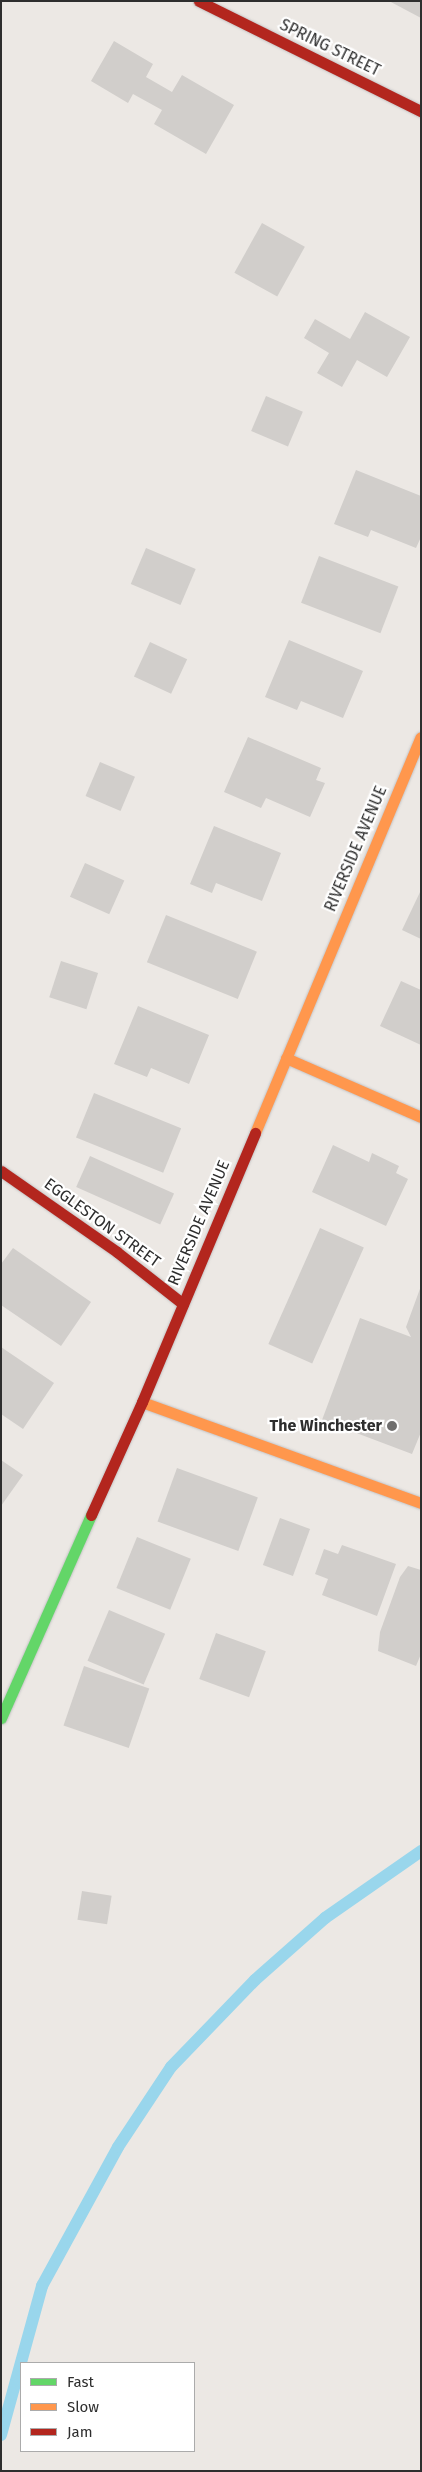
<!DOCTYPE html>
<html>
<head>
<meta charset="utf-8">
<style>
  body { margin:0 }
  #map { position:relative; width:422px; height:2472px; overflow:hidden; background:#ece8e4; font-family:"Fira Sans",sans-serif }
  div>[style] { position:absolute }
  .stream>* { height:12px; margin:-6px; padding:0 6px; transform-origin:6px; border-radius:6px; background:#99d6ec }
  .building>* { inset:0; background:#d1cecb; transform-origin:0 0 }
  .roads { filter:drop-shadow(0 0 1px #c5c4c5) drop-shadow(0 0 1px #c5c4c5) }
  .fast>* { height:11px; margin:-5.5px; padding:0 5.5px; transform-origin:5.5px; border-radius:5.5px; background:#63d668 }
  .slow>* { height:11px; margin:-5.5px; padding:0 5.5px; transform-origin:5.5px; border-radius:5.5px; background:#ff974d }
  .jam>* { height:11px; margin:-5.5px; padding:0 5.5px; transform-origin:5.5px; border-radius:5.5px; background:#b3261e }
  .dots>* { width:14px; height:14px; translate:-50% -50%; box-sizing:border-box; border:2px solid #fff; border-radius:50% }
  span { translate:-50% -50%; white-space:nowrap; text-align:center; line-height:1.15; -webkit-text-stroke:4.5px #fff; paint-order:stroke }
  .street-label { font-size:16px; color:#2e2e2e }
  .poi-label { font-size:16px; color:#2e2e2e; font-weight:700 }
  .right { translate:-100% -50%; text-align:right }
  .frame { position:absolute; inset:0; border:2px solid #2e2e2e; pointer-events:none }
  .legend { position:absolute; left:20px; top:2362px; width:175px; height:90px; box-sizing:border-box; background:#fff; border:1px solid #ababab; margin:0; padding:6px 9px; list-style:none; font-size:15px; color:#2e2e2e }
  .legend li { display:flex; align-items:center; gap:10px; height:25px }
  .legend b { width:25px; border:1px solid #ababab }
</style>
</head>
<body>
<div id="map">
  <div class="stream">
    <i style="left:1px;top:2435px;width:155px;rotate:-74.6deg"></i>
    <i style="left:42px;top:2286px;width:158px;rotate:-61.3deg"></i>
    <i style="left:118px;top:2147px;width:96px;rotate:-56.5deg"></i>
    <i style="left:171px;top:2067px;width:121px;rotate:-46deg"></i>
    <i style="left:255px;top:1980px;width:94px;rotate:-41.5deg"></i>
    <i style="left:325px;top:1918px;width:117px;rotate:-34.9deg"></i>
  </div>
  <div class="building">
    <i style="clip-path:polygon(389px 1px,421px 1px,421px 18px)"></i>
    <i style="clip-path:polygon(114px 41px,153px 64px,146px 77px,172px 92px,182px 75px,234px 105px,206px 154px,154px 124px,162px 110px,133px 94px,128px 103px,91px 81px)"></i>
    <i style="left:262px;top:223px;width:49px;height:57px;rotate:29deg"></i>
    <i style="clip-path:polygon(365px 312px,410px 337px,387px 377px,357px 360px,342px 387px,317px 373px,329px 353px,304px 338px,315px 319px,350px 339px)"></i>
    <i style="left:266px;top:396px;width:40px;height:38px;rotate:23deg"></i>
    <i style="clip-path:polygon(356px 470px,421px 496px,421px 537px,416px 548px,371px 530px,368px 537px,334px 524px)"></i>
    <i style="left:146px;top:548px;width:54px;height:39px;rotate:23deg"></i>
    <i style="left:319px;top:556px;width:85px;height:50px;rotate:21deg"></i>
    <i style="clip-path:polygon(289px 640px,363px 671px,343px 718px,301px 701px,297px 710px,265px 697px)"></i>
    <i style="left:150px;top:642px;width:41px;height:38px;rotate:25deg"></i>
    <i style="clip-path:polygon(248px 737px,321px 768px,316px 780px,325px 783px,310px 817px,266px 798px,261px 808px,224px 792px)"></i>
    <i style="left:100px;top:762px;width:38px;height:37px;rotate:23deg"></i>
    <i style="clip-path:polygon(214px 826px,281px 853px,262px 901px,216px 883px,212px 893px,190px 884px)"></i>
    <i style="left:85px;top:863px;width:43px;height:37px;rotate:24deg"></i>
    <i style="clip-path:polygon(421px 890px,421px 939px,402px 930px)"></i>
    <i style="left:166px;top:915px;width:98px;height:51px;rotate:22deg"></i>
    <i style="left:61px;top:961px;width:39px;height:38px;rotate:18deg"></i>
    <i style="clip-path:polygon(401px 981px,421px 990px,421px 1045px,380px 1026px)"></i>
    <i style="clip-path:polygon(138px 1006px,209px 1035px,189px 1084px,151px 1068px,147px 1077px,114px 1064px)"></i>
    <i style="left:94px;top:1093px;width:94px;height:48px;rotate:22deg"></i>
    <i style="clip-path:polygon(333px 1145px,369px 1162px,372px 1153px,399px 1166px,396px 1173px,408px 1179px,386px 1226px,312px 1192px)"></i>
    <i style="left:90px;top:1156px;width:92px;height:34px;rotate:24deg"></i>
    <i style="left:320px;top:1228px;width:48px;height:127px;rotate:24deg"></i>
    <i style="clip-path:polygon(13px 1248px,91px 1302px,61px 1346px,1px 1305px,1px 1264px)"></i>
    <i style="clip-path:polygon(421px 1286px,421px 1432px,412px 1454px,322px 1420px,360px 1318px,411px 1337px,406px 1327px)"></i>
    <i style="clip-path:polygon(1px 1347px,54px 1383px,23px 1429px,1px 1414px)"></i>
    <i style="clip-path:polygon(1px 1460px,23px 1475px,1px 1506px)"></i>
    <i style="left:177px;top:1468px;width:86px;height:57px;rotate:20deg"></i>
    <i style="left:280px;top:1518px;width:32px;height:50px;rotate:20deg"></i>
    <i style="left:137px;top:1537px;width:58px;height:55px;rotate:22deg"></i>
    <i style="clip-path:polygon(342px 1545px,396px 1564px,377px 1616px,322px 1595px,328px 1579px,315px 1574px,324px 1549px,338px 1554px)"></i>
    <i style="clip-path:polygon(408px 1566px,421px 1570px,421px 1654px,416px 1666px,378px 1651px,380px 1632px,400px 1577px)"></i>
    <i style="left:109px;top:1610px;width:61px;height:55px;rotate:23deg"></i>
    <i style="left:216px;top:1633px;width:53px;height:49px;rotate:20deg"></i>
    <i style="left:84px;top:1666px;width:69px;height:63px;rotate:19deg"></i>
    <i style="left:82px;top:1891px;width:30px;height:29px;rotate:9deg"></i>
  </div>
  <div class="roads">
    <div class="fast">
      <i style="left:1px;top:1718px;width:222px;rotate:-66.1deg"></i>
    </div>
    <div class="slow">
      <i style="left:286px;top:1058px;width:147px;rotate:23.6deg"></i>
      <i style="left:255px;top:1133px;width:429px;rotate:-67.3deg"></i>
      <i style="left:142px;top:1402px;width:297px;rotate:19.9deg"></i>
    </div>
    <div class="jam">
      <i style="left:199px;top:1px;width:248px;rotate:26.4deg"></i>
      <i style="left:1px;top:1171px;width:141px;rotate:34.9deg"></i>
      <i style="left:117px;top:1252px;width:84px;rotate:38.2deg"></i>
      <i style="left:91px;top:1515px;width:124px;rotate:-65.7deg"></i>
      <i style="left:142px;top:1402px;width:292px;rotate:-67.2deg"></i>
    </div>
  </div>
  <div class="dots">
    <i style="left:392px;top:1426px;background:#706f6e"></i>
  </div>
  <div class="street-label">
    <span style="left:330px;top:48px;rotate:26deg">SPRING STREET</span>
    <span style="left:356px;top:849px;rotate:-67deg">RIVERSIDE AVENUE</span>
    <span style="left:102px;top:1223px;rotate:36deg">EGGLESTON STREET</span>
    <span style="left:199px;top:1223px;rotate:-67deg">RIVERSIDE AVENUE</span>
  </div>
  <div class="poi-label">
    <span class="right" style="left:382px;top:1426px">The Winchester</span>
  </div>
  <div class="frame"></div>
  <ul class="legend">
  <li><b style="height:6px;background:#63d668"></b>Fast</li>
  <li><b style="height:6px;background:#ff974d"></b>Slow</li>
  <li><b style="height:6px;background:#b3261e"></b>Jam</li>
  </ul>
</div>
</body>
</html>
